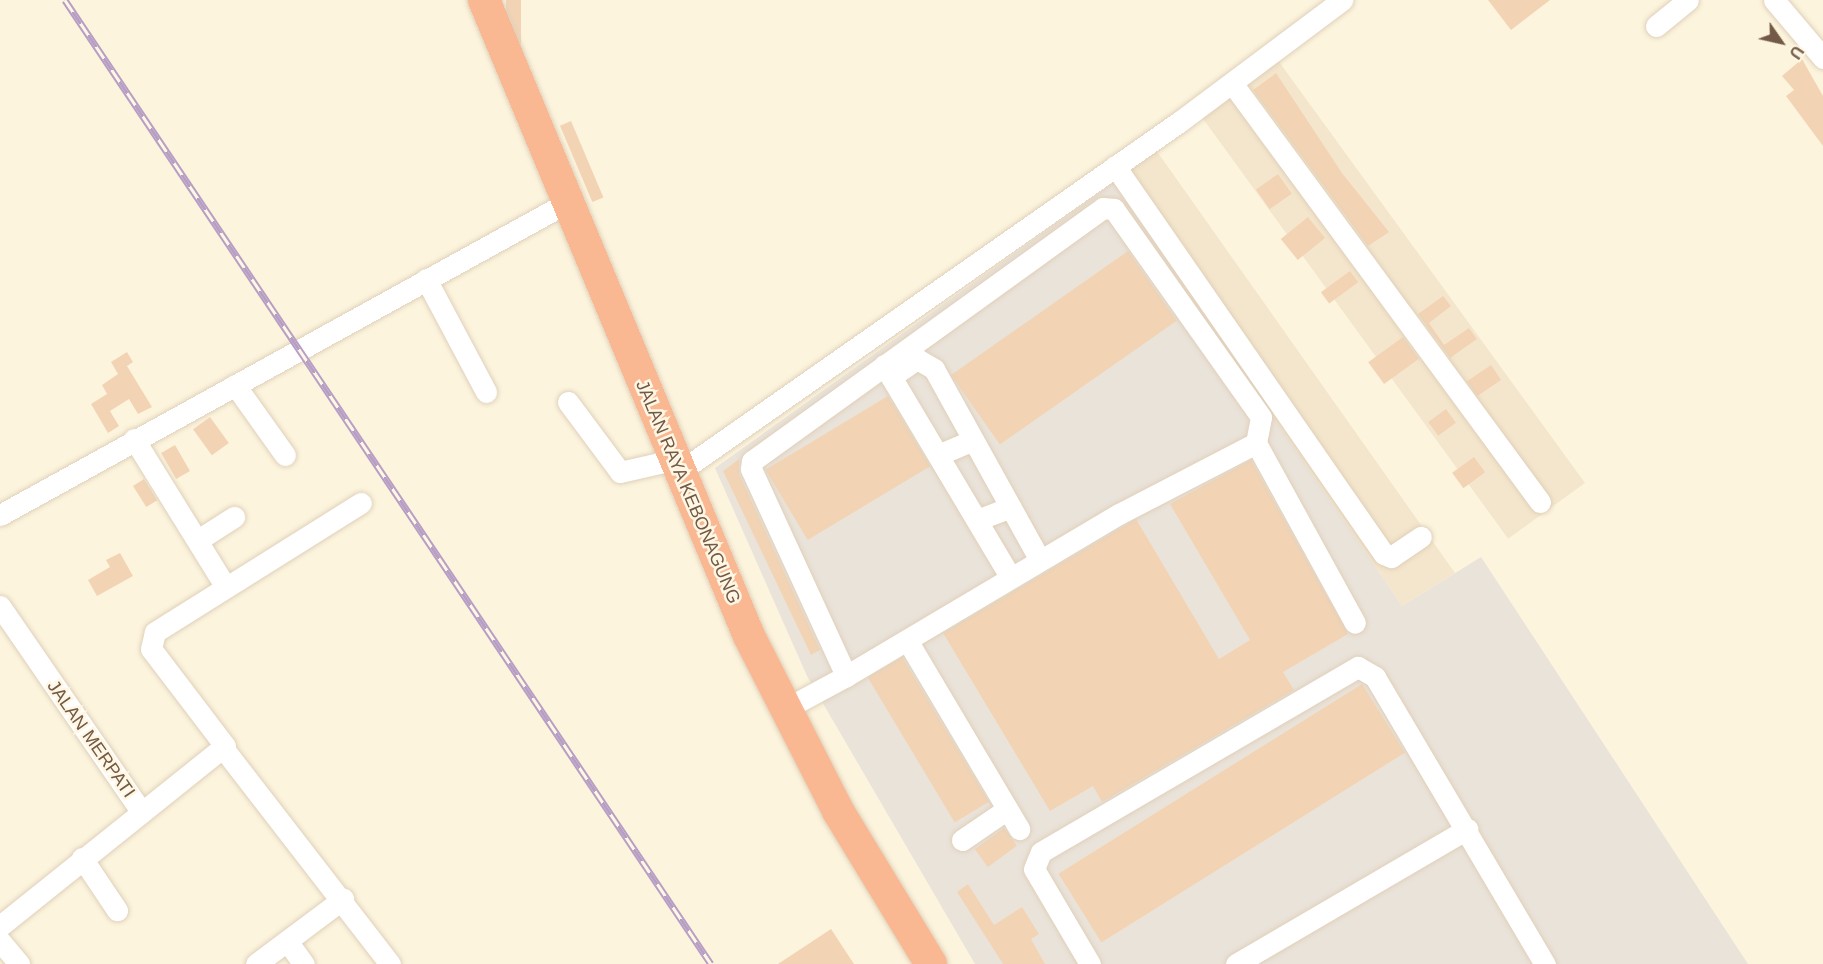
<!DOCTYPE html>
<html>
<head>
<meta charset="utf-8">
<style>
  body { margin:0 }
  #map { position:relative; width:1823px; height:964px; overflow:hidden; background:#fcf4dd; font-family:Helvetica,sans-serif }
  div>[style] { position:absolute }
  .residential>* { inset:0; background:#f4e6cc; transform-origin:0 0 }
  .industrial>* { inset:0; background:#eae3da }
  .building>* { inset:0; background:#f2d4b5; transform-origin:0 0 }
  .roads { filter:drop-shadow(0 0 2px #e0d0ba) drop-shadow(0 0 2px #e0d0ba) }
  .minor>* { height:21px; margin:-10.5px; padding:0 10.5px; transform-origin:10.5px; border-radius:10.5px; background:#fff }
  .highway>* { height:32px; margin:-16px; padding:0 16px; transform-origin:16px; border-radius:16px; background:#f9b892 }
  .rail>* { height:7px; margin-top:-3.5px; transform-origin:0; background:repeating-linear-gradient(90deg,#fff7e4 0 14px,#b79ec4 0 28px); box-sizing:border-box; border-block:2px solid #b79ec4 }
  span { translate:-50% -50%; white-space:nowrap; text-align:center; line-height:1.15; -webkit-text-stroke:5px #fff7e4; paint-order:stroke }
  .street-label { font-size:18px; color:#725a46 }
  .north { position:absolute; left:1751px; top:12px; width:60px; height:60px; -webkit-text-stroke:4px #fff7e4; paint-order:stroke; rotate:124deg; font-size:16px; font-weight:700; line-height:24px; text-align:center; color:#725a46 }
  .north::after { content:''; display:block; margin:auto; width:21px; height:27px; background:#725a46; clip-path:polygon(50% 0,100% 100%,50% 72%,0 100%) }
</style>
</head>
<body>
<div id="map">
  <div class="residential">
    <i style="left:1277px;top:59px;width:524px;height:95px;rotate:54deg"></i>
    <i style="clip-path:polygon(1156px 150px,1455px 573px,1402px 606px,1114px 182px)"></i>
  </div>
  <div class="industrial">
    <i style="clip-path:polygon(1114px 182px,1402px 606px,1481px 557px,1748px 964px,975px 964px,807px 676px,715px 468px)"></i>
  </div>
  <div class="building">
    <i style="left:506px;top:0;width:15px;height:84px"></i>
    <i style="clip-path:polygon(1488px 0,1550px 0,1511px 30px)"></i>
    <i style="clip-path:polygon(1802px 59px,1823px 96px,1823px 146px,1786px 96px,1794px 90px,1782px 76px)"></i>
    <i style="clip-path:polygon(1276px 73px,1342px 173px,1389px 232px,1368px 246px,1253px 90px)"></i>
    <i style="left:571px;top:121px;width:83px;height:12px;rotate:67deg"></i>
    <i style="left:1278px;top:174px;width:24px;height:27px;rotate:55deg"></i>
    <i style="left:1308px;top:217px;width:27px;height:35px;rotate:51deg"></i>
    <i style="left:1128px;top:251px;width:85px;height:216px;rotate:55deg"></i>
    <i style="left:1350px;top:271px;width:14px;height:36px;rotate:54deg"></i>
    <i style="clip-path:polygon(1443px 296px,1451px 306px,1429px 323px,1444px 345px,1469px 328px,1477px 339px,1450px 358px,1418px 314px)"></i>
    <i style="left:1403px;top:337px;width:27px;height:43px;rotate:54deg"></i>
    <i style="clip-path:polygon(127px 352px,133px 362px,127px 366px,152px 407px,138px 414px,129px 399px,110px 411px,119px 426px,108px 433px,91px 404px,107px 394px,102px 385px,118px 374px,111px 362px)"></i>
    <i style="left:1491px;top:365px;width:18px;height:29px;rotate:56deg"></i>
    <i style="left:888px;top:396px;width:82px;height:143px;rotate:59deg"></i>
    <i style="left:1446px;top:409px;width:17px;height:22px;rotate:54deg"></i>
    <i style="left:210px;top:417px;width:32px;height:21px;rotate:54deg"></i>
    <i style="left:175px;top:445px;width:30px;height:16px;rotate:60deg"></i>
    <i style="left:1474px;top:457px;width:19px;height:27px;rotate:54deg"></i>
    <i style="clip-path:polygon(739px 459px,739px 474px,820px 650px,811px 655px,723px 471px)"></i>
    <i style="clip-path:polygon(1251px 460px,1348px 634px,1283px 672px,1294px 690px,1102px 802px,1093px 786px,1050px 811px,943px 633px,1136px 519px,1219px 659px,1250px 640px,1170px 504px)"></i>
    <i style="left:144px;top:479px;width:25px;height:13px;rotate:58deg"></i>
    <i style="clip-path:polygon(120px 553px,133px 576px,97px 596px,88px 580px,110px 567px,106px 560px)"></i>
    <i style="left:902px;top:657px;width:169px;height:40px;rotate:59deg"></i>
    <i style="left:1362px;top:684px;width:81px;height:358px;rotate:58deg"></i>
    <i style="left:1004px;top:828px;width:22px;height:36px;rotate:54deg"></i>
    <i style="clip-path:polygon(968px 884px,994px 925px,1022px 907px,1039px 934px,1031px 939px,1045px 964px,1003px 964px,957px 892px)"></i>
    <i style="clip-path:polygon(831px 929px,854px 964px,778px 964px)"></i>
  </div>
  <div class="roads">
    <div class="minor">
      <i style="left:1774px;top:0;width:76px;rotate:49.8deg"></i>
      <i style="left:1656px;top:26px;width:41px;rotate:-39.1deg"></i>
      <i style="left:1232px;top:83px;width:520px;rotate:53.68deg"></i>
      <i style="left:1115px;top:166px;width:472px;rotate:55.3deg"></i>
      <i style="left:1384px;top:554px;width:8px;rotate:23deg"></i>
      <i style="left:1391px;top:557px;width:36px;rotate:-34deg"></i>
      <i style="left:426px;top:279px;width:128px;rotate:62deg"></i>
      <i style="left:884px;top:365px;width:246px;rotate:59.2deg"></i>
      <i style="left:891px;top:377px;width:32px;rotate:-35deg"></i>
      <i style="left:917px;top:359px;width:20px;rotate:30deg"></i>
      <i style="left:934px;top:369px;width:218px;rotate:61deg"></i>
      <i style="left:235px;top:385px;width:86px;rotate:54.5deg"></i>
      <i style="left:568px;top:402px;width:87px;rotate:53.4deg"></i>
      <i style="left:620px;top:472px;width:54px;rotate:-12.8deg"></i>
      <i style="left:134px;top:439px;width:173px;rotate:58.2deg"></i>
      <i style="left:1256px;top:443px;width:205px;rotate:61.2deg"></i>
      <i style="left:938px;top:455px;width:38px;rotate:-23deg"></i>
      <i style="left:679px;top:472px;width:610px;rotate:-34.99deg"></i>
      <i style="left:1179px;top:122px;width:204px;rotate:-36.8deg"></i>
      <i style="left:0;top:515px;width:649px;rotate:-28.86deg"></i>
      <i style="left:977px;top:520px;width:36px;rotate:-21deg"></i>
      <i style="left:198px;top:540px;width:43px;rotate:-32.6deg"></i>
      <i style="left:0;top:606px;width:247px;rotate:55.5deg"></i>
      <i style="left:907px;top:640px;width:220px;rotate:59.3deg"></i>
      <i style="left:785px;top:709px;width:69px;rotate:-28.4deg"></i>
      <i style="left:846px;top:676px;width:317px;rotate:-30.7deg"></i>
      <i style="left:1119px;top:514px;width:154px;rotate:-27.4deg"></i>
      <i style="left:1256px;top:443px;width:26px;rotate:-79deg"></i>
      <i style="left:1261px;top:417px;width:255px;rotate:-125.3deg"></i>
      <i style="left:1114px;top:209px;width:11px;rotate:-175deg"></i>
      <i style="left:1103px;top:208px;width:433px;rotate:144.2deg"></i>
      <i style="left:752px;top:461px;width:8px;rotate:97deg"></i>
      <i style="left:751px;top:469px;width:228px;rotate:65.3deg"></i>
      <i style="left:223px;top:748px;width:273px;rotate:52.3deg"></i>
      <i style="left:962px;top:840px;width:53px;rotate:-34.3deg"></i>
      <i style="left:82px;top:858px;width:63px;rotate:56.1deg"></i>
      <i style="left:0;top:926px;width:288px;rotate:-38.7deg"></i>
      <i style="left:225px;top:746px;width:122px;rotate:-127.3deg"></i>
      <i style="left:151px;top:649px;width:17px;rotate:-77deg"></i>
      <i style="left:155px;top:632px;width:243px;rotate:-32.1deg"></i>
      <i style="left:0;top:941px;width:30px;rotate:50deg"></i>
      <i style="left:287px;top:941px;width:29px;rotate:54deg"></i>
      <i style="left:256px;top:964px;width:109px;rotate:-36.8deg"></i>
      <i style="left:1090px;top:964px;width:110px;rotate:-120.5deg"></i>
      <i style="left:1034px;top:869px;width:18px;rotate:-68deg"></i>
      <i style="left:1041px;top:852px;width:367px;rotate:-30.3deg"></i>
      <i style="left:1358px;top:667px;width:20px;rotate:30deg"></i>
      <i style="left:1375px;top:677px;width:334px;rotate:59.4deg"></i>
      <i style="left:1236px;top:964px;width:268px;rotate:-30.3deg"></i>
    </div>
    <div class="highway">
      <i style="left:484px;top:0;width:689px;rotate:67.38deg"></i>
      <i style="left:749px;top:636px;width:196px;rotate:63deg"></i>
      <i style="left:838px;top:811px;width:179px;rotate:58.7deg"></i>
    </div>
  </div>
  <div class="rail">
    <i style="left:65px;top:0;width:1160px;rotate:56.17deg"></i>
  </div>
  <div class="street-label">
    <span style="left:688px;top:492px;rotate:67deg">JALAN RAYA KEBONAGUNG</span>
    <span style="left:91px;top:739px;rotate:55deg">JALAN MERPATI</span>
  </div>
  <div class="north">U</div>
</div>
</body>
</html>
